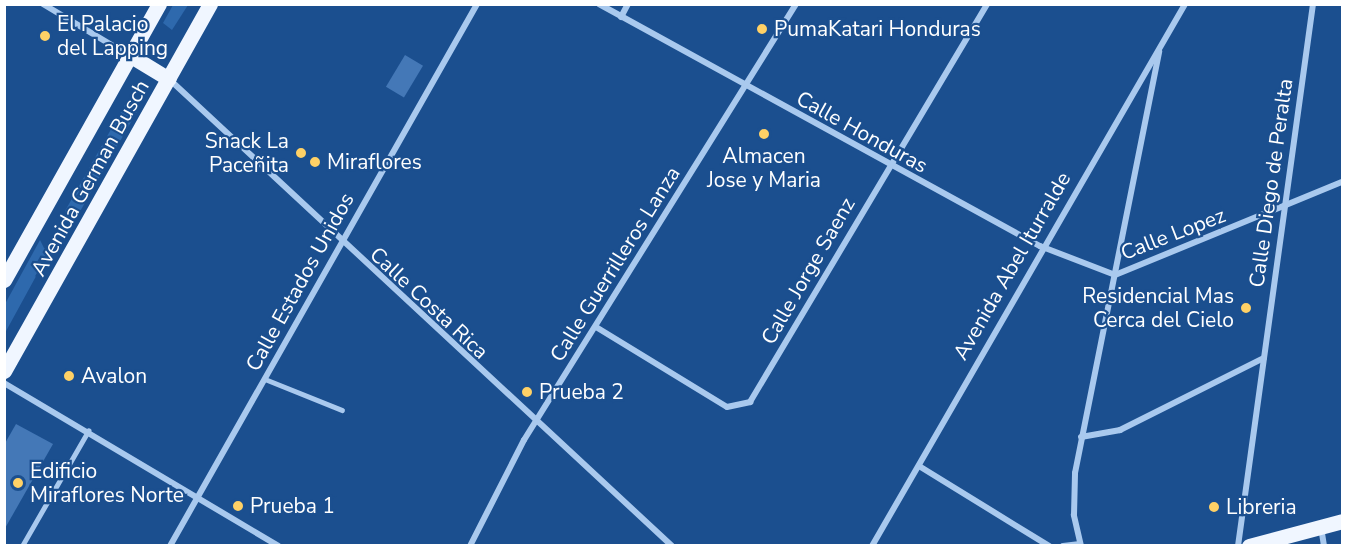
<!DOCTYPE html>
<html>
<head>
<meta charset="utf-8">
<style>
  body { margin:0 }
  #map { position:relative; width:1347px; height:550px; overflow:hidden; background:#1b4f8f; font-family:"Nunito Sans",sans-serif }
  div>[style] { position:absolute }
  .green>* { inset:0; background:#2e69ad }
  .building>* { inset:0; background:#4478b7; transform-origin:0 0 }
  .lane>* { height:4.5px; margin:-2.25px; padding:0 2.25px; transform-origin:2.25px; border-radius:2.25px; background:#a9c9ee }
  .street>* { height:6px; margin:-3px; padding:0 3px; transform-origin:3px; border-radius:3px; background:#a9c9ee }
  .primary>* { height:15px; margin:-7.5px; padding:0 7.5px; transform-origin:7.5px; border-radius:7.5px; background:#f0f6ff }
  .dots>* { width:16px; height:16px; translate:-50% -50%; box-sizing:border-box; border:3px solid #1b4f8f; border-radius:50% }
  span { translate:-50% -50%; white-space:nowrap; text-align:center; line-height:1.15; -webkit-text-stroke:4.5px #1b4f8f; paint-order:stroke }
  .poi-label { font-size:21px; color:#fff }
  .left { translate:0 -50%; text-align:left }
  .right { translate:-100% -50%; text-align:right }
  .street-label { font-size:21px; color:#fff }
  .frame { position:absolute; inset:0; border:6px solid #fff; pointer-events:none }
</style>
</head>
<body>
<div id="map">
  <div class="green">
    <i style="clip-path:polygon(173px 5px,188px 5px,172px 30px,163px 23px)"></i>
    <i style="clip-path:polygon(127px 101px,139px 108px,70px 229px,65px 211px)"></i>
    <i style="clip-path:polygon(40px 240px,44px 248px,52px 247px,5px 333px,5px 304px)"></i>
  </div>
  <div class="building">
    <i style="left:405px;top:55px;width:21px;height:37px;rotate:31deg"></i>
    <i style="clip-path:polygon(16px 424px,53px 444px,4px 530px,4px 445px)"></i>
  </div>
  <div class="lane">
    <i style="left:265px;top:379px;width:83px;rotate:21.9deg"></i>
    <i style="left:22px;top:546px;width:133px;rotate:-60.1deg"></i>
  </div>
  <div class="street">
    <i style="left:43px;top:4px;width:101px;rotate:30.9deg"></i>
    <i style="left:599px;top:4px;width:503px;rotate:28.76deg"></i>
    <i style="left:1040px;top:246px;width:80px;rotate:21.1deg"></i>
    <i style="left:621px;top:17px;width:15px;rotate:-62deg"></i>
    <i style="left:169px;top:79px;width:686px;rotate:42.87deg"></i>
    <i style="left:1115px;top:275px;width:245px;rotate:-22.3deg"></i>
    <i style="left:596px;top:327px;width:153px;rotate:31.4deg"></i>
    <i style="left:727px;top:407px;width:24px;rotate:-12deg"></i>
    <i style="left:750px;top:402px;width:463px;rotate:-59.2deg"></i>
    <i style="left:4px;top:383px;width:319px;rotate:30.7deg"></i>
    <i style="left:1081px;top:437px;width:40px;rotate:-10deg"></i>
    <i style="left:1120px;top:430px;width:161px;rotate:-26.6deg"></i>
    <i style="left:919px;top:466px;width:153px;rotate:31.6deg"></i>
    <i style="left:1321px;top:527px;width:19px;rotate:81deg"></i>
    <i style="left:170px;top:546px;width:623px;rotate:-60.47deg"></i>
    <i style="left:470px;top:546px;width:119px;rotate:-63deg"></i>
    <i style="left:524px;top:440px;width:514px;rotate:-58.04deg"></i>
    <i style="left:872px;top:546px;width:626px;rotate:-59.99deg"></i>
    <i style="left:1063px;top:546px;width:17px;rotate:-7deg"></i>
    <i style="left:1081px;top:546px;width:32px;rotate:-103deg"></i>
    <i style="left:1074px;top:515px;width:42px;rotate:-88.6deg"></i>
    <i style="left:1075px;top:473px;width:430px;rotate:-78.7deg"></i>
    <i style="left:1238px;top:546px;width:547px;rotate:-82.12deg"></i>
  </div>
  <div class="primary">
    <i style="left:131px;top:56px;width:44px;rotate:31.2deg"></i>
    <i style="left:4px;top:280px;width:317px;rotate:-60.7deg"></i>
    <i style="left:4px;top:371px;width:421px;rotate:-60.7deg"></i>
    <i style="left:1249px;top:546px;width:96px;rotate:-15deg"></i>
  </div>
  <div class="dots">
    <i style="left:762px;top:29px;background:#ffd166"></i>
    <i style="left:45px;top:36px;background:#ffd166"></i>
    <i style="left:764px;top:134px;background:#ffd166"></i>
    <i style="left:301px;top:153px;background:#ffd166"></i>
    <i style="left:315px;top:162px;background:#ffd166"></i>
    <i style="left:1246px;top:308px;background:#ffd166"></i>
    <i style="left:69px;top:376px;background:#ffd166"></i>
    <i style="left:527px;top:392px;background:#ffd166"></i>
    <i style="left:18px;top:483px;background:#ffd166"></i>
    <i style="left:238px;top:506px;background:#ffd166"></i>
    <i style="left:1214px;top:507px;background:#ffd166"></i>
  </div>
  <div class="poi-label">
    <span class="left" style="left:57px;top:36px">El Palacio<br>del Lapping</span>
    <span class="left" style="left:774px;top:29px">PumaKatari Honduras</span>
    <span class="right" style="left:289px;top:153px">Snack La<br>Paceñita</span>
    <span style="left:764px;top:168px">Almacen<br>Jose y Maria</span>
    <span class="left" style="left:327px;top:162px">Miraflores</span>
    <span class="right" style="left:1234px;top:308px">Residencial Mas<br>Cerca del Cielo</span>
    <span class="left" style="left:81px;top:376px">Avalon</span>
    <span class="left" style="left:539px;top:392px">Prueba 2</span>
    <span class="left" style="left:30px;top:483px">Edificio<br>Miraflores Norte</span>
    <span class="left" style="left:250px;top:506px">Prueba 1</span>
    <span class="left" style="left:1226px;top:507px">Libreria</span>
  </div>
  <div class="street-label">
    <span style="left:862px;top:132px;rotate:29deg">Calle Honduras</span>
    <span style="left:90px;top:178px;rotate:-61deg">Avenida German Busch</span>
    <span style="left:1271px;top:183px;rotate:-82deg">Calle Diego de Peralta</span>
    <span style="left:1173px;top:234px;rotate:-21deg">Calle Lopez</span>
    <span style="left:615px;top:264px;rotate:-58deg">Calle Guerrilleros Lanza</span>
    <span style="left:1012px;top:266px;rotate:-60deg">Avenida Abel Iturralde</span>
    <span style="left:808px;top:271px;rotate:-60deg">Calle Jorge Saenz</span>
    <span style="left:300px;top:282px;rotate:-61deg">Calle Estados Unidos</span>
    <span style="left:429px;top:303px;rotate:43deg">Calle Costa Rica</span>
  </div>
  <div class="frame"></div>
</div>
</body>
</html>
